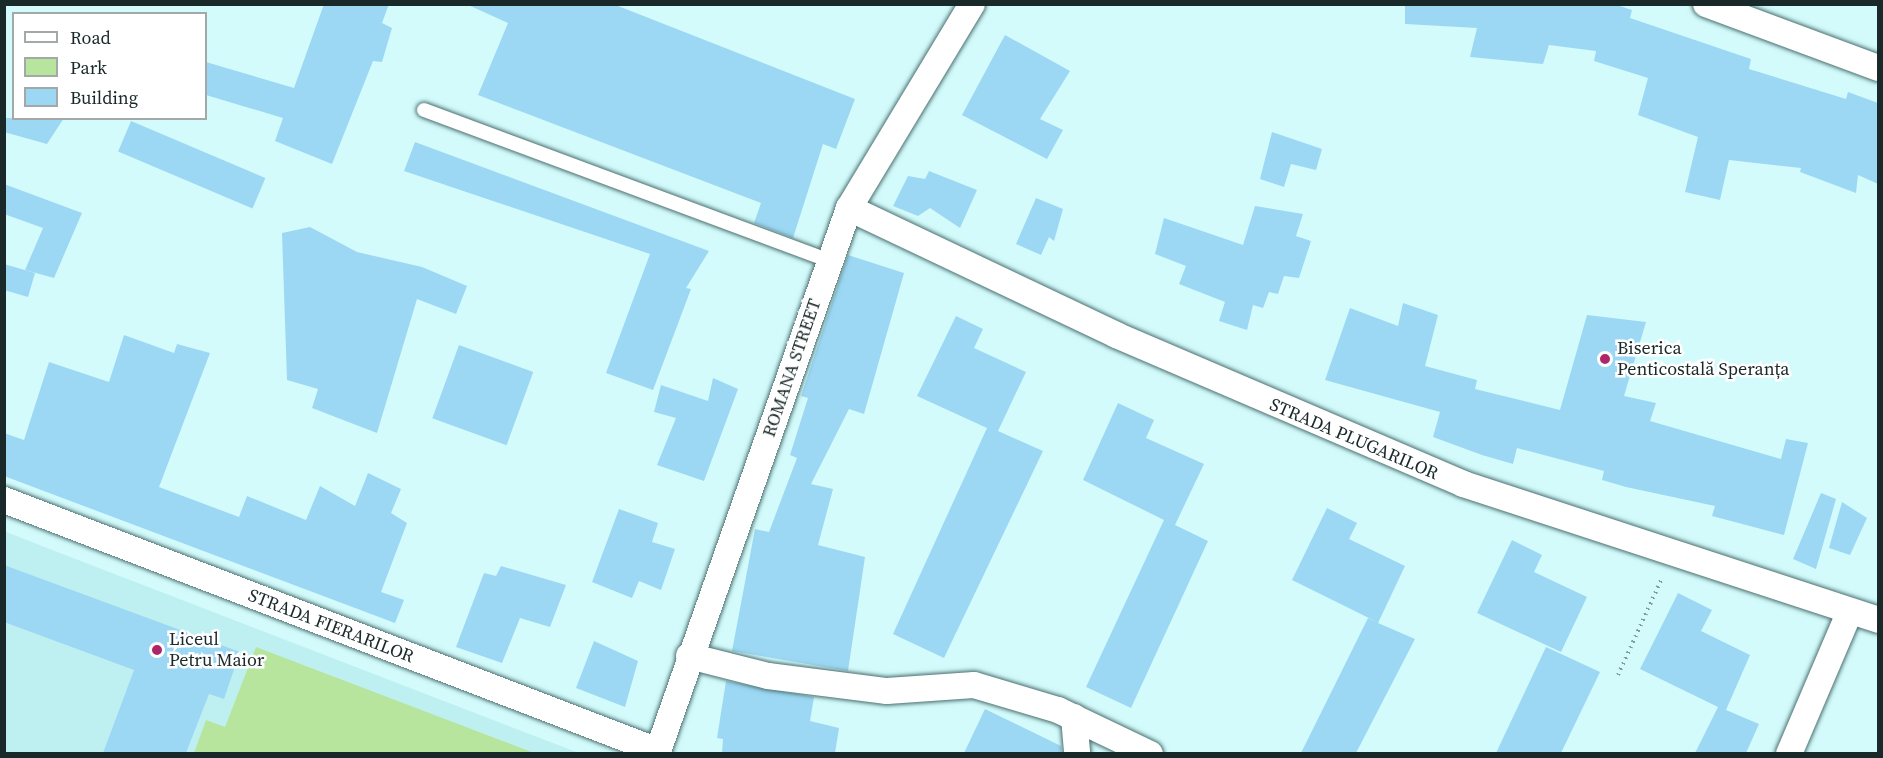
<!DOCTYPE html>
<html>
<head>
<meta charset="utf-8">
<style>
  body { margin:0 }
  #map { position:relative; width:1883px; height:758px; overflow:hidden; background:#d3fbfc; font-family:"Source Serif 4",serif }
  div>[style] { position:absolute }
  .built>* { inset:0; background:#bff0f1 }
  .green>* { inset:0; background:#b7e59d }
  .building>* { inset:0; background:#9cd8f4; transform-origin:0 0 }
  .path>* { height:4px; margin-top:-2px; transform-origin:0; background:repeating-linear-gradient(90deg,#7f9c9d 0 1.5px,transparent 0 6px) }
  .roads { filter:drop-shadow(0 0 2px #4b6f6f) drop-shadow(0 0 2px #4b6f6f) }
  .lane>* { height:14px; margin:-7px; padding:0 7px; transform-origin:7px; border-radius:7px; background:#fff }
  .street>* { height:26px; margin:-13px; padding:0 13px; transform-origin:13px; border-radius:13px; background:#fff }
  .dots>* { width:16px; height:16px; translate:-50% -50%; box-sizing:border-box; border:3px solid #fff; border-radius:50% }
  span { translate:-50% -50%; white-space:nowrap; text-align:center; line-height:1.15; -webkit-text-stroke:5px #fff; paint-order:stroke }
  .poi-label { font-size:18px; color:#192829 }
  .left { translate:0 -50%; text-align:left }
  .street-label { font-size:18px; color:#192829 }
  .frame { position:absolute; inset:0; border:6px solid #192829; pointer-events:none }
  .legend { position:absolute; left:12px; top:12px; width:195px; height:108px; box-sizing:border-box; background:#fff; border:2px solid #a3a9a9; margin:0; padding:8px 10px; list-style:none; font-size:18px; color:#192829 }
  .legend li { display:flex; align-items:center; gap:12px; height:30px }
  .legend b { width:30px; border:2px solid #a3a9a9 }
</style>
</head>
<body>
<div id="map">
  <div class="built">
    <i style="clip-path:polygon(4px 531px,42px 546px,579px 753px,5px 753px)"></i>
  </div>
  <div class="green">
    <i style="clip-path:polygon(256px 647px,534px 753px,194px 753px,206px 720px,225px 727px)"></i>
  </div>
  <div class="building">
    <i style="clip-path:polygon(324px 4px,389px 4px,382px 23px,392px 28px,382px 62px,373px 61px,332px 164px,275px 141px,283px 118px,206px 95px,206px 62px,294px 88px)"></i>
    <i style="clip-path:polygon(466px 4px,613px 4px,855px 99px,836px 149px,823px 144px,793px 238px,754px 223px,761px 203px,478px 95px,508px 23px)"></i>
    <i style="clip-path:polygon(1405px 4px,1614px 4px,1632px 10px,1630px 18px,1751px 59px,1749px 69px,1846px 99px,1848px 92px,1878px 103px,1878px 184px,1858px 175px,1856px 193px,1800px 172px,1801px 168px,1729px 160px,1720px 200px,1685px 192px,1698px 137px,1638px 115px,1648px 78px,1594px 61px,1596px 51px,1549px 45px,1543px 64px,1470px 57px,1477px 28px,1405px 24px)"></i>
    <i style="clip-path:polygon(1005px 35px,1070px 71px,1040px 119px,1063px 130px,1047px 159px,962px 115px)"></i>
    <i style="clip-path:polygon(4px 118px,64px 118px,47px 144px,4px 132px)"></i>
    <i style="left:131px;top:121px;width:146px;height:33px;rotate:23deg"></i>
    <i style="clip-path:polygon(1272px 132px,1322px 149px,1316px 170px,1291px 164px,1284px 187px,1260px 179px)"></i>
    <i style="clip-path:polygon(415px 142px,709px 251px,686px 288px,691px 289px,653px 390px,606px 373px,650px 254px,404px 171px)"></i>
    <i style="clip-path:polygon(929px 171px,977px 190px,960px 228px,930px 208px,918px 216px,893px 206px,908px 176px,925px 179px)"></i>
    <i style="clip-path:polygon(4px 184px,82px 213px,54px 278px,25px 270px,43px 228px,4px 214px)"></i>
    <i style="clip-path:polygon(1036px 198px,1063px 209px,1054px 241px,1049px 237px,1041px 255px,1016px 244px)"></i>
    <i style="clip-path:polygon(1255px 206px,1303px 214px,1296px 236px,1311px 241px,1299px 278px,1284px 276px,1278px 294px,1269px 292px,1263px 308px,1253px 305px,1247px 330px,1219px 321px,1225px 302px,1179px 284px,1186px 266px,1155px 254px,1164px 218px,1243px 245px)"></i>
    <i style="clip-path:polygon(310px 227px,357px 252px,422px 267px,467px 286px,456px 314px,417px 299px,377px 433px,312px 408px,318px 389px,287px 380px,282px 233px)"></i>
    <i style="clip-path:polygon(848px 255px,904px 273px,864px 414px,849px 409px,811px 484px,833px 489px,818px 545px,865px 557px,848px 671px,732px 651px,755px 529px,769px 532px,797px 458px,790px 455px,808px 398px,801px 396px)"></i>
    <i style="clip-path:polygon(4px 264px,35px 273px,28px 297px,4px 290px)"></i>
    <i style="clip-path:polygon(1403px 303px,1438px 315px,1425px 366px,1477px 380px,1475px 389px,1560px 410px,1587px 315px,1646px 322px,1624px 396px,1656px 403px,1650px 421px,1781px 459px,1786px 439px,1808px 443px,1784px 535px,1712px 516px,1715px 506px,1626px 487px,1602px 480px,1604px 471px,1517px 448px,1513px 464px,1482px 455px,1433px 437px,1440px 412px,1325px 380px,1350px 308px,1398px 326px)"></i>
    <i style="clip-path:polygon(956px 316px,983px 329px,974px 348px,1026px 372px,998px 431px,1043px 451px,944px 658px,893px 634px,987px 428px,917px 396px)"></i>
    <i style="clip-path:polygon(124px 335px,174px 353px,177px 344px,210px 353px,159px 487px,239px 517px,247px 496px,306px 520px,320px 486px,355px 506px,368px 473px,401px 489px,391px 513px,407px 523px,381px 592px,404px 600px,395px 623px,4px 476px,4px 433px,24px 440px,49px 362px,109px 382px)"></i>
    <i style="left:459px;top:345px;width:79px;height:78px;rotate:20deg"></i>
    <i style="clip-path:polygon(713px 378px,738px 389px,704px 481px,657px 465px,676px 418px,654px 412px,661px 385px,708px 401px)"></i>
    <i style="clip-path:polygon(1118px 403px,1154px 420px,1146px 438px,1204px 464px,1175px 525px,1208px 541px,1131px 708px,1086px 687px,1164px 520px,1083px 480px)"></i>
    <i style="clip-path:polygon(1821px 493px,1836px 499px,1816px 569px,1793px 559px)"></i>
    <i style="clip-path:polygon(1842px 502px,1867px 518px,1850px 555px,1829px 548px)"></i>
    <i style="clip-path:polygon(1327px 508px,1357px 523px,1349px 539px,1405px 566px,1378px 623px,1415px 639px,1356px 753px,1301px 753px,1368px 618px,1377px 622px,1292px 580px)"></i>
    <i style="clip-path:polygon(619px 509px,658px 523px,652px 542px,675px 549px,661px 590px,639px 581px,632px 598px,592px 582px)"></i>
    <i style="clip-path:polygon(1512px 540px,1542px 555px,1534px 572px,1587px 597px,1561px 652px,1477px 613px)"></i>
    <i style="clip-path:polygon(4px 565px,240px 652px,224px 699px,209px 694px,186px 753px,103px 753px,134px 670px,4px 622px)"></i>
    <i style="clip-path:polygon(501px 566px,566px 585px,550px 627px,520px 618px,502px 663px,456px 647px,484px 573px,496px 576px)"></i>
    <i style="clip-path:polygon(1678px 593px,1712px 610px,1701px 631px,1750px 655px,1726px 710px,1759px 724px,1746px 753px,1695px 753px,1718px 707px,1640px 669px)"></i>
    <i style="clip-path:polygon(594px 641px,638px 661px,625px 707px,576px 688px)"></i>
    <i style="clip-path:polygon(1546px 647px,1600px 672px,1561px 753px,1496px 753px)"></i>
    <i style="clip-path:polygon(726px 681px,814px 697px,810px 721px,839px 728px,835px 753px,722px 753px,723px 739px,717px 738px)"></i>
    <i style="clip-path:polygon(985px 709px,1061px 746px,1062px 753px,964px 753px)"></i>
  </div>
  <div class="path">
    <i style="left:1618px;top:675px;width:107px;rotate:-65.6deg"></i>
  </div>
  <div class="roads">
    <div class="lane">
      <i style="left:424px;top:110px;width:432px;rotate:20.4deg"></i>
    </div>
    <div class="street">
      <i style="left:1706px;top:4px;width:184px;rotate:20.4deg"></i>
      <i style="left:849px;top:208px;width:296px;rotate:25.4deg"></i>
      <i style="left:1116px;top:335px;width:378px;rotate:23.2deg"></i>
      <i style="left:1463px;top:484px;width:437px;rotate:18.1deg"></i>
      <i style="left:4px;top:500px;width:701px;rotate:21deg"></i>
      <i style="left:689px;top:656px;width:81px;rotate:14.2deg"></i>
      <i style="left:768px;top:676px;width:120px;rotate:7.2deg"></i>
      <i style="left:887px;top:691px;width:87px;rotate:-3.9deg"></i>
      <i style="left:974px;top:685px;width:88px;rotate:16.6deg"></i>
      <i style="left:1058px;top:710px;width:102px;rotate:25.6deg"></i>
      <i style="left:1074px;top:717px;width:37px;rotate:85deg"></i>
      <i style="left:657px;top:754px;width:579px;rotate:-70.63deg"></i>
      <i style="left:849px;top:208px;width:238px;rotate:-58.9deg"></i>
      <i style="left:1789px;top:754px;width:155px;rotate:-66.9deg"></i>
    </div>
  </div>
  <div class="dots">
    <i style="left:1605px;top:359px;background:#ae2669"></i>
    <i style="left:157px;top:650px;background:#ae2669"></i>
  </div>
  <div class="poi-label">
    <span class="left" style="left:1617px;top:359px">Biserica<br>Penticostală Speranța</span>
    <span class="left" style="left:169px;top:650px">Liceul<br>Petru Maior</span>
  </div>
  <div class="street-label">
    <span style="left:792px;top:368px;rotate:-71deg">ROMANA STREET</span>
    <span style="left:1354px;top:439px;rotate:23deg">STRADA PLUGARILOR</span>
    <span style="left:331px;top:626px;rotate:21deg">STRADA FIERARILOR</span>
  </div>
  <div class="frame"></div>
  <ul class="legend">
  <li><b style="height:8px;background:#fff"></b>Road</li>
  <li><b style="height:16px;background:#b7e59d"></b>Park</li>
  <li><b style="height:16px;background:#9cd8f4"></b>Building</li>
  </ul>
</div>
</body>
</html>
